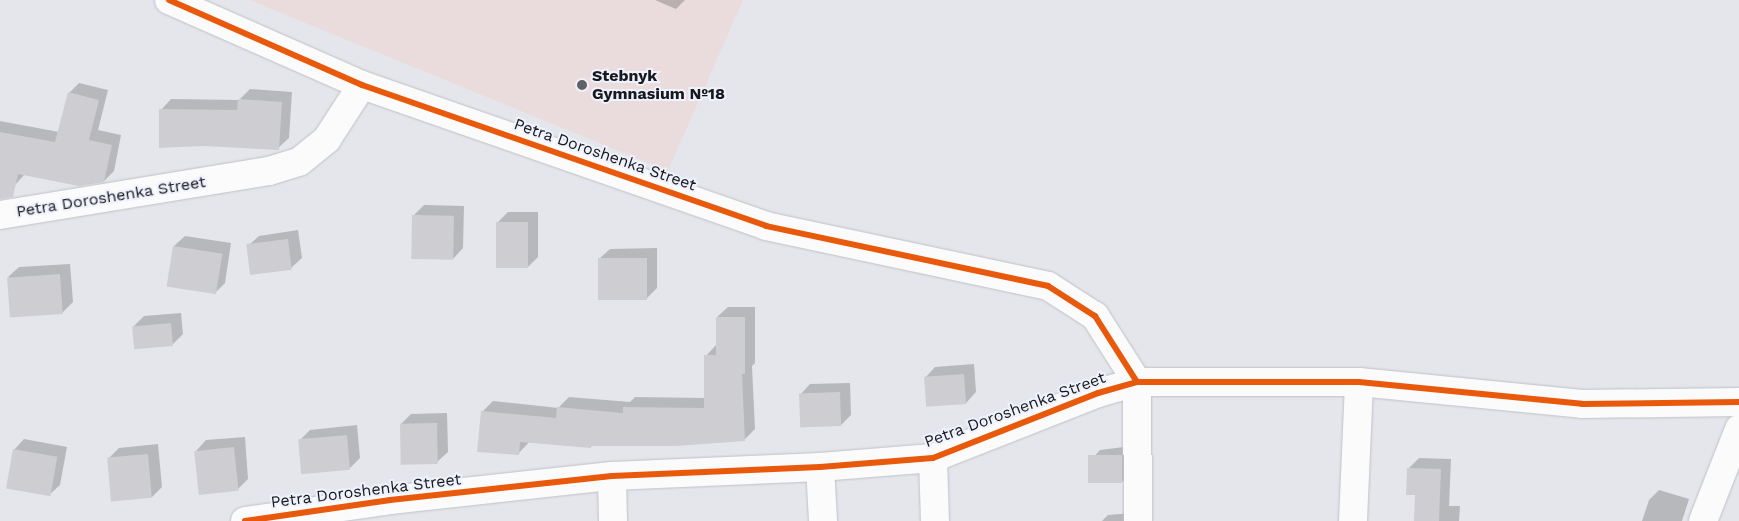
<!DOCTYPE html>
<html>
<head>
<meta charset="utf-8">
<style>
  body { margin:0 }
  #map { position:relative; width:1739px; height:521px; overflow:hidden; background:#e4e6ec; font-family:"Work Sans",sans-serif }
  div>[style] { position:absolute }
  .education>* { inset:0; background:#eadcdc }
  .shadow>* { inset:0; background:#0003 }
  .building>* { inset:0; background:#cecdd1; transform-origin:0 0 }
  .roads { filter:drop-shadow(0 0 1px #c0c1c6) drop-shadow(0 0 1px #c0c1c6) }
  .minor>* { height:28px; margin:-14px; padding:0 14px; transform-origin:14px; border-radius:14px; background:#fbfbfc }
  .cycleway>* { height:6px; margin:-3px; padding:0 3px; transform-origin:3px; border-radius:3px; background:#e8590c }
  .dots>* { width:14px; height:14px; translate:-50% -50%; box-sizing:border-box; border:2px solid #eff1fd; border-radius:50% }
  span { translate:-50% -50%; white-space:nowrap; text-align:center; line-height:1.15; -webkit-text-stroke:4px #eff1fd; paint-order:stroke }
  .poi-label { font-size:16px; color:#18191d; font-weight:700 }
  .left { translate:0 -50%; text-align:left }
  .street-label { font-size:16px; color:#18191d }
</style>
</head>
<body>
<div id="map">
  <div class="education">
    <i style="clip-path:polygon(249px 0,743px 0,668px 171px)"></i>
  </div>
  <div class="shadow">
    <i style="clip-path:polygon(655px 0,685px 0,676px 9px)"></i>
    <i style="clip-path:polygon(79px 83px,108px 90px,98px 130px,121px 135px,114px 171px,104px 181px,25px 174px,15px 185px,0 182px,0 121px,59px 132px,69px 93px)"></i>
    <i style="clip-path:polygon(250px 89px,292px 92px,289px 138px,278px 148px,204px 145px,161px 110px,171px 99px,239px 100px)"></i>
    <i style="clip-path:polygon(424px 205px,464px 206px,463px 248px,453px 259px,413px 216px)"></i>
    <i style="clip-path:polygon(508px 212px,538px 212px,538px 257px,528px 267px,498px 222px)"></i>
    <i style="clip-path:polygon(298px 230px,302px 258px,291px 268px,248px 246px,259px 236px)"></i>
    <i style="clip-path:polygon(185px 236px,231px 243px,225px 283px,215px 293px,174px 246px)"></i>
    <i style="clip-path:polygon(657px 248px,657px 288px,646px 299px,599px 259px,610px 249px)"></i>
    <i style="clip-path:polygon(70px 264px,73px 302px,62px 313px,8px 277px,19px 267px)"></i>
    <i style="clip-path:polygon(728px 307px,755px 307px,755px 363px,752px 366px,755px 429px,745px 439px,593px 444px,591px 447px,529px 442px,518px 454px,482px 412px,493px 401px,558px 408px,569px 397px,630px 402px,635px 397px,705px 398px,706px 356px,716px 345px,717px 317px)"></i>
    <i style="clip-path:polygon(181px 313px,183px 334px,173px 344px,133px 327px,144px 316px)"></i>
    <i style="clip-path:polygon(974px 364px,976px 392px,966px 403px,925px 378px,935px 367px)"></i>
    <i style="clip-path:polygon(850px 383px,851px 415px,841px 425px,800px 395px,810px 384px)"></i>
    <i style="clip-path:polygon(447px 413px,448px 452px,437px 462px,401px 424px,411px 414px)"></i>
    <i style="clip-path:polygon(357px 425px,360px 458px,350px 468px,300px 440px,310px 430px)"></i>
    <i style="clip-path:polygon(245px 437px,248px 479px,238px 489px,196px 451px,206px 440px)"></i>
    <i style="clip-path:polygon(24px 439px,67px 447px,60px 485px,49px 495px,14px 450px)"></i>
    <i style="clip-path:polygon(158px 444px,162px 487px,152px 497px,108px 459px,119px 448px)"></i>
    <i style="clip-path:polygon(1132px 446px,1132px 471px,1122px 482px,1090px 461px,1100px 450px)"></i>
    <i style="clip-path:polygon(1419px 458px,1451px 459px,1449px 506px,1460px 506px,1459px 521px,1416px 521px,1416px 494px,1408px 469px)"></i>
    <i style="clip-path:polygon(1659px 490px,1689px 499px,1682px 521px,1642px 521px,1649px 500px)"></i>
    <i style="clip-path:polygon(1133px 513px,1134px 521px,1102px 521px,1108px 515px)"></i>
  </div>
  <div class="building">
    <i style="clip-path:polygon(68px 92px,99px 100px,89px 140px,112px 145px,104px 182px,79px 186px,18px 174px,13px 197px,0 199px,0 132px,55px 142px)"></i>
    <i style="clip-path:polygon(238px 99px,282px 102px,279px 150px,204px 146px,159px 148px,159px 109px,237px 110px)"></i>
    <i style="left:412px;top:215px;width:42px;height:44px;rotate:1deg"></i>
    <i style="left:496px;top:222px;width:32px;height:46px"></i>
    <i style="left:288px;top:239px;width:31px;height:42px;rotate:83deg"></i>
    <i style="left:173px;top:246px;width:50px;height:41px;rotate:9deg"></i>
    <i style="left:647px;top:258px;width:42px;height:49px;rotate:90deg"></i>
    <i style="left:60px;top:274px;width:40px;height:53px;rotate:86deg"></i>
    <i style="clip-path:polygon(716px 317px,745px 317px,745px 374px,742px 374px,745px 441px,676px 446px,591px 446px,591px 448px,520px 442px,519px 455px,477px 452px,481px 411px,556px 418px,557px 407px,623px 413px,623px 407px,704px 408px,704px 355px,716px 355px)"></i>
    <i style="left:171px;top:323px;width:23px;height:39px;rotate:85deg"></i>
    <i style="left:964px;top:374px;width:30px;height:40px;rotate:86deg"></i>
    <i style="left:840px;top:392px;width:34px;height:41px;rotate:88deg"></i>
    <i style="left:437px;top:423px;width:41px;height:37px;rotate:89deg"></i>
    <i style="left:347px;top:435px;width:35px;height:49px;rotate:85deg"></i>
    <i style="left:234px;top:447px;width:44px;height:40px;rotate:84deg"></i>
    <i style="left:13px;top:449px;width:45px;height:40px;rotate:10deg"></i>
    <i style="left:148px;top:454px;width:44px;height:41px;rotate:85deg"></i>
    <i style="left:1122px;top:455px;width:28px;height:34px;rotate:90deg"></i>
    <i style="clip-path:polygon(1407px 468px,1441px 469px,1439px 521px,1414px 521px,1415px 495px,1406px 495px)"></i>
  </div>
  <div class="roads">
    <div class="minor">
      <i style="left:169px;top:0;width:211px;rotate:23.8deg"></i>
      <i style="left:362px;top:85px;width:428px;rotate:19.2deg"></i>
      <i style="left:766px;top:226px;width:288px;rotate:12deg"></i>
      <i style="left:1048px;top:286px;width:56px;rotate:32.6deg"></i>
      <i style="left:1095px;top:316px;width:78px;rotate:57.5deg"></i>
      <i style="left:0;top:215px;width:273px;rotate:-9.3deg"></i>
      <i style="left:269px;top:171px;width:31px;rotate:-17deg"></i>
      <i style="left:299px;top:162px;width:36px;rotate:-39deg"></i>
      <i style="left:327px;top:139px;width:64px;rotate:-57.1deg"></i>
      <i style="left:1137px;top:382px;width:139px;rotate:89.6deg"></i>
      <i style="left:933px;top:458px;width:63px;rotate:88.2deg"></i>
      <i style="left:820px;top:467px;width:54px;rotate:86.8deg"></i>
      <i style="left:612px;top:476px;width:45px;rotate:88.7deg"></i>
      <i style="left:245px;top:521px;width:147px;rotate:-8.2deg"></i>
      <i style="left:390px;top:500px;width:223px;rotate:-6.2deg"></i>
      <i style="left:612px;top:476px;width:208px;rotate:-2.5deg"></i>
      <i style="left:820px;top:467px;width:113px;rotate:-4.6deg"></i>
      <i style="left:933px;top:458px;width:177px;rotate:-21.5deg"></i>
      <i style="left:1098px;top:393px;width:41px;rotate:-15.8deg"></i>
      <i style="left:1137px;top:382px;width:222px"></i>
      <i style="left:1359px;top:382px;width:224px;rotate:5.6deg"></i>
      <i style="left:1582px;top:404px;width:157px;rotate:-0.7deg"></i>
      <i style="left:1353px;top:521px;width:139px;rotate:-87.5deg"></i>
      <i style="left:1703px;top:521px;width:99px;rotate:-68.6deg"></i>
    </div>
  </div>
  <div class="cycleway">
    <i style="left:169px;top:0;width:211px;rotate:23.8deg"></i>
    <i style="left:362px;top:85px;width:428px;rotate:19.2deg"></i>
    <i style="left:766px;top:226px;width:288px;rotate:12deg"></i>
    <i style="left:1048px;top:286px;width:56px;rotate:32.6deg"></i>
    <i style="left:1095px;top:316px;width:78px;rotate:57.5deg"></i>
    <i style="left:245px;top:521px;width:147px;rotate:-8.2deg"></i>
    <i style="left:390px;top:500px;width:223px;rotate:-6.2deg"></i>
    <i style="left:612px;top:476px;width:208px;rotate:-2.5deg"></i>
    <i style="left:820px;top:467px;width:113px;rotate:-4.6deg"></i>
    <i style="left:933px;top:458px;width:177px;rotate:-21.5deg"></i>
    <i style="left:1098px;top:393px;width:41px;rotate:-15.8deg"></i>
    <i style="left:1137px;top:382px;width:222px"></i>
    <i style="left:1359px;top:382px;width:224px;rotate:5.6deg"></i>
    <i style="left:1582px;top:404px;width:157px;rotate:-0.7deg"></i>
  </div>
  <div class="dots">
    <i style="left:582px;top:85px;background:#5f6165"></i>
  </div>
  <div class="poi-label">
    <span class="left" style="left:592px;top:85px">Stebnyk<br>Gymnasium №18</span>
  </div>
  <div class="street-label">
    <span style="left:605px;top:155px;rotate:19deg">Petra Doroshenka Street</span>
    <span style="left:111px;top:197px;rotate:-9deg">Petra Doroshenka Street</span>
    <span style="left:1015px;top:410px;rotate:-20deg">Petra Doroshenka Street</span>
    <span style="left:366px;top:491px;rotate:-7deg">Petra Doroshenka Street</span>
  </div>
</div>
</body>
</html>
